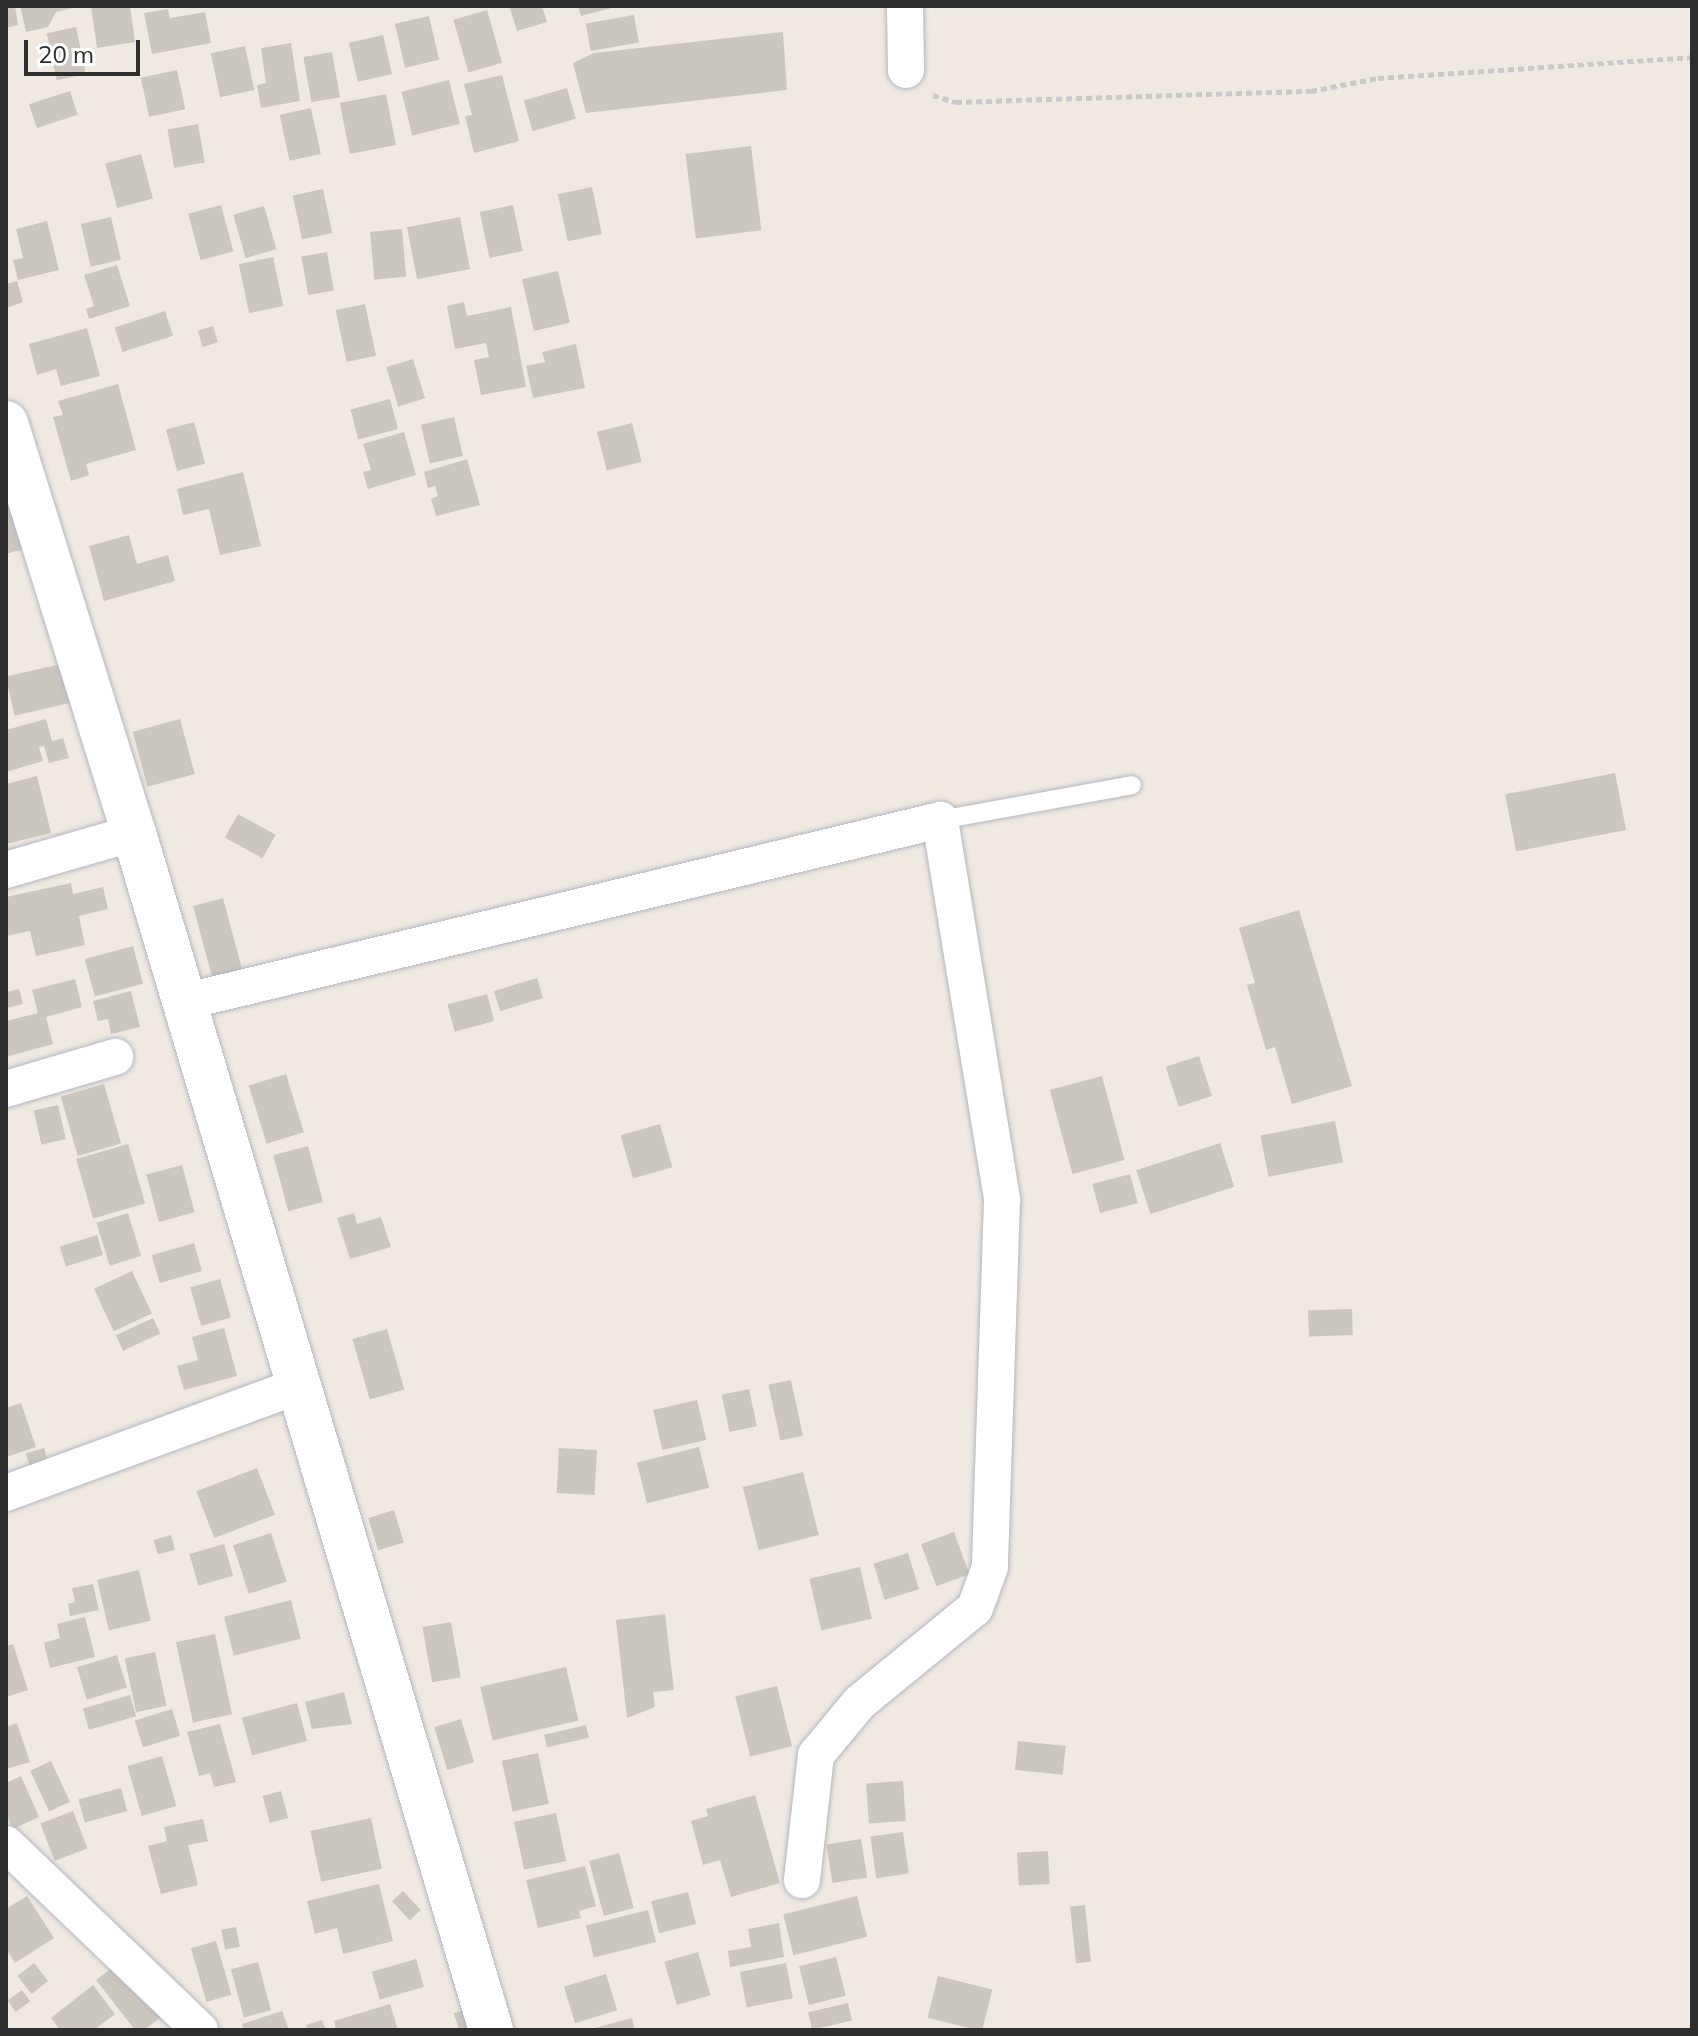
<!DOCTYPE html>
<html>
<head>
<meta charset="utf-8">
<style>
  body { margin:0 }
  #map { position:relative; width:1698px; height:2036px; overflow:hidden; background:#efe9e1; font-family:Mulish,sans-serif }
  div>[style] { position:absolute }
  .building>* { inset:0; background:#cbc7bf; transform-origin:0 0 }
  .path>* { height:5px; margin-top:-2.5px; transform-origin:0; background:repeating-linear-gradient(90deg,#c9c9c9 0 6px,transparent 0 10px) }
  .roads { filter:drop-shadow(0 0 2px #b4b7c1) drop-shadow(0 0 2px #b4b7c1) }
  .lane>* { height:18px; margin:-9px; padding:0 9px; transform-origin:9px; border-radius:9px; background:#fff }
  .street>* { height:36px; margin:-18px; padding:0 18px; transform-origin:18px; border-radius:18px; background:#fff }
  .secondary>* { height:44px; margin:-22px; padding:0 22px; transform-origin:22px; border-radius:22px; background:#fff }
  span { translate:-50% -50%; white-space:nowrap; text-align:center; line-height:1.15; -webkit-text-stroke:8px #fff; paint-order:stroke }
  .frame { position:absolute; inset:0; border:8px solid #2e2e2e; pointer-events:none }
  .scale { position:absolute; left:24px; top:40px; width:116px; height:36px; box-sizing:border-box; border:4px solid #2e2e2e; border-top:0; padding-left:10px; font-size:24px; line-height:28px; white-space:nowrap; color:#2e2e2e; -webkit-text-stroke:6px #fff; paint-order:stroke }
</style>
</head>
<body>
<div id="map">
  <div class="building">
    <i style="clip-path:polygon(6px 6px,15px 6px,18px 25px,6px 28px)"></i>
    <i style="clip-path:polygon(20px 6px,77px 6px,77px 7px,56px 12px,48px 27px,26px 32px)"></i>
    <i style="clip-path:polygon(91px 6px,130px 6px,135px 42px,97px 48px)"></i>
    <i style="clip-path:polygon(509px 6px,542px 6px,547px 22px,517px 31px)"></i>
    <i style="clip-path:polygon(578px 6px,615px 6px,615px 7px,581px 16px)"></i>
    <i style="clip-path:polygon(168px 9px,170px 18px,205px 12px,211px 43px,152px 54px,144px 13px)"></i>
    <i style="left:487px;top:10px;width:55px;height:35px;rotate:74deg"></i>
    <i style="left:634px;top:15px;width:28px;height:49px;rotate:80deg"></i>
    <i style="left:429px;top:16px;width:45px;height:35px;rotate:77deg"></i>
    <i style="left:76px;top:27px;width:48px;height:30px;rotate:78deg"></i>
    <i style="clip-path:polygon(783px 32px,787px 90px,586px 113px,573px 63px,594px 53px)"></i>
    <i style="left:383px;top:35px;width:40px;height:35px;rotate:77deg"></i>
    <i style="clip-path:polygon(291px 43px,300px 101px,261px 108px,257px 85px,266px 83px,261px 48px)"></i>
    <i style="left:245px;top:46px;width:45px;height:35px;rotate:78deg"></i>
    <i style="left:332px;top:52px;width:46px;height:29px;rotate:80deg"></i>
    <i style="left:177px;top:70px;width:40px;height:37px;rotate:78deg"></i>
    <i style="clip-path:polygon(502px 75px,519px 141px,474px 153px,465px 116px,472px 115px,464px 84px)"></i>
    <i style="left:449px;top:80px;width:45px;height:49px;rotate:76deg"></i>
    <i style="left:567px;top:88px;width:32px;height:45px;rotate:74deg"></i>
    <i style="left:70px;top:91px;width:25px;height:43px;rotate:72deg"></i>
    <i style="left:386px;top:94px;width:52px;height:47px;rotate:79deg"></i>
    <i style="left:311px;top:108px;width:47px;height:32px;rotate:78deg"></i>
    <i style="left:198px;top:124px;width:39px;height:31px;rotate:80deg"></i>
    <i style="left:751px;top:146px;width:85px;height:66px;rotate:83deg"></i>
    <i style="left:141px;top:154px;width:46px;height:37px;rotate:75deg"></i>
    <i style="left:592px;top:187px;width:48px;height:35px;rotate:78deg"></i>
    <i style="left:323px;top:189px;width:45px;height:31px;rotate:78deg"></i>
    <i style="left:221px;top:205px;width:48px;height:34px;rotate:75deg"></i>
    <i style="left:513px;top:205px;width:47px;height:34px;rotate:78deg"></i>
    <i style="left:264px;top:206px;width:45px;height:32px;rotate:74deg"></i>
    <i style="left:111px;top:217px;width:44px;height:31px;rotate:77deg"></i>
    <i style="left:460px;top:217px;width:53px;height:54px;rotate:79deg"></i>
    <i style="clip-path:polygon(47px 221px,59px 270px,18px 280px,13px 260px,23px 258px,16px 229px)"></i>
    <i style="left:402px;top:229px;width:48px;height:32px;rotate:85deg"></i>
    <i style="left:327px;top:252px;width:39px;height:26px;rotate:80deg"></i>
    <i style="left:273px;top:257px;width:50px;height:35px;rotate:78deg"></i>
    <i style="clip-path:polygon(117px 265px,130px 306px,89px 319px,86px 309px,94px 306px,84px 275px)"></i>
    <i style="left:558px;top:271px;width:53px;height:37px;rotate:77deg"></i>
    <i style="clip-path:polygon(17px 281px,23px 302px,6px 308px,6px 284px)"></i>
    <i style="clip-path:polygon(464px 302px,467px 316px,511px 307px,526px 387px,481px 395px,474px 360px,489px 357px,486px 343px,455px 349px,447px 306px)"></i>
    <i style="left:365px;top:304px;width:53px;height:30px;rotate:78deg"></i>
    <i style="left:165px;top:311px;width:26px;height:53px;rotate:72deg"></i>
    <i style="left:213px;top:326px;width:17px;height:16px;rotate:73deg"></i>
    <i style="clip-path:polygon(87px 328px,100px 376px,61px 386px,56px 369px,37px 375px,29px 344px)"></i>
    <i style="clip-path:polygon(576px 344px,585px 388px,533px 398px,526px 366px,545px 362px,542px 352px)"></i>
    <i style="left:413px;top:359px;width:41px;height:28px;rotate:73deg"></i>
    <i style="clip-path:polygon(118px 384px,136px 450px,86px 464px,89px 475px,71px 481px,53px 417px,63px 415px,58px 401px)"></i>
    <i style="left:390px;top:399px;width:31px;height:41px;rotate:75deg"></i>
    <i style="left:454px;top:417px;width:40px;height:34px;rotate:77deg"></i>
    <i style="left:194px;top:422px;width:43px;height:29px;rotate:75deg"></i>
    <i style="left:632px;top:423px;width:40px;height:36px;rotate:76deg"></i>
    <i style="clip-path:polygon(404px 432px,416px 475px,368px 489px,363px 472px,371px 470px,363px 444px)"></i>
    <i style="clip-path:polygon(467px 459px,480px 505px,436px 516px,431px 499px,438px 496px,435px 486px,428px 488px,424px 472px)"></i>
    <i style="clip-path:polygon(243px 472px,261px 546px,220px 555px,209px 509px,183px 515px,177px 489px)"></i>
    <i style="clip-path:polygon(6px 487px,34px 546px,6px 554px)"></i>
    <i style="clip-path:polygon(129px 535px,137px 564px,168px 555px,175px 581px,104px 601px,89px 546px)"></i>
    <i style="left:65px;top:663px;width:40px;height:61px;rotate:77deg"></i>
    <i style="clip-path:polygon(46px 719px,52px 741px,63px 738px,69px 758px,49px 763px,44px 746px,39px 747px,43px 761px,6px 772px,6px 730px)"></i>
    <i style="left:180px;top:719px;width:57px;height:49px;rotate:75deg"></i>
    <i style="left:1615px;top:773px;width:58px;height:112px;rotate:79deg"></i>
    <i style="clip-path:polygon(37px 776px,51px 833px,6px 844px,6px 784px)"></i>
    <i style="left:238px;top:814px;width:43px;height:27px;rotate:29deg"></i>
    <i style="clip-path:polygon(71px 883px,73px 894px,103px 887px,108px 909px,79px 916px,85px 945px,36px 956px,30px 931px,6px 936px,6px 897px)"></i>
    <i style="left:223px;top:898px;width:79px;height:31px;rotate:75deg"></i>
    <i style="clip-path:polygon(1299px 910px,1352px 1086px,1292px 1104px,1275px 1047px,1266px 1050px,1247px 985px,1255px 983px,1239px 928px)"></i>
    <i style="left:133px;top:946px;width:39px;height:50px;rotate:75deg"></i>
    <i style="left:537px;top:978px;width:21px;height:45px;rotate:73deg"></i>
    <i style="clip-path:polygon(75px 979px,82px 1007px,46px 1017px,53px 1044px,6px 1057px,6px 1021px,38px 1013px,32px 990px)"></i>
    <i style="clip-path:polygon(19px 989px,23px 1004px,6px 1008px,6px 992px)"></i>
    <i style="clip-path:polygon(131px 991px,140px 1027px,111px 1034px,108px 1019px,98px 1021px,93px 1001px)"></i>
    <i style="left:487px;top:994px;width:28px;height:41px;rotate:75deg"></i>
    <i style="left:1199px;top:1056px;width:42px;height:35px;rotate:72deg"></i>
    <i style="left:286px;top:1074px;width:61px;height:39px;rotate:73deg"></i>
    <i style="left:1102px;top:1076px;width:87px;height:54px;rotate:75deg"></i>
    <i style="left:104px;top:1084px;width:62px;height:45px;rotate:74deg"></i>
    <i style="left:58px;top:1105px;width:35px;height:25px;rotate:77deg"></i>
    <i style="left:1335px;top:1121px;width:42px;height:76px;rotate:79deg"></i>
    <i style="left:660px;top:1124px;width:45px;height:41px;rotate:74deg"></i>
    <i style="left:1220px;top:1143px;width:46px;height:88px;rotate:72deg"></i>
    <i style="left:128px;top:1144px;width:62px;height:54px;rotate:74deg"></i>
    <i style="left:308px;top:1146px;width:58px;height:36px;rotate:75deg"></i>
    <i style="left:182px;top:1165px;width:49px;height:37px;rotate:75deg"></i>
    <i style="left:1130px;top:1174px;width:30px;height:39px;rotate:75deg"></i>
    <i style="left:128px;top:1213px;width:45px;height:33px;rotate:73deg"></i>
    <i style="clip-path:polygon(354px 1213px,357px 1224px,381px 1217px,391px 1247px,350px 1259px,337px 1218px)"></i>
    <i style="left:97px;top:1235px;width:21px;height:39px;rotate:73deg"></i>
    <i style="left:194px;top:1243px;width:29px;height:44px;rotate:74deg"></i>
    <i style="left:132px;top:1271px;width:47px;height:42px;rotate:65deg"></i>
    <i style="left:220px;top:1279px;width:40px;height:31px;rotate:74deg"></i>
    <i style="left:1352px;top:1309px;width:26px;height:44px;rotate:88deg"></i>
    <i style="left:153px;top:1318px;width:17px;height:41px;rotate:65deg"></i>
    <i style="clip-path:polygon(224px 1328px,237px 1376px,184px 1390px,177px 1366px,198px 1360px,192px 1337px)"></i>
    <i style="left:387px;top:1329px;width:63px;height:36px;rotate:74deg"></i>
    <i style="left:791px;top:1380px;width:57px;height:23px;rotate:78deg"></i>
    <i style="left:749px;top:1389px;width:38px;height:28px;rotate:78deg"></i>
    <i style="left:697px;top:1400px;width:41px;height:45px;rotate:77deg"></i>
    <i style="clip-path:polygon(21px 1403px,36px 1447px,6px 1457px,6px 1408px)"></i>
    <i style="left:699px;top:1447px;width:42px;height:64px;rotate:76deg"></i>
    <i style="left:44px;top:1448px;width:14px;height:19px;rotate:73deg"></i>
    <i style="left:559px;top:1448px;width:38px;height:45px;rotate:3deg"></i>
    <i style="left:257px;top:1468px;width:50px;height:65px;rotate:69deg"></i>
    <i style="left:803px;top:1472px;width:65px;height:62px;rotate:76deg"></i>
    <i style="left:394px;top:1510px;width:34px;height:27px;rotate:73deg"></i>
    <i style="left:954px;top:1532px;width:45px;height:35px;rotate:70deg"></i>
    <i style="left:271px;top:1533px;width:51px;height:40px;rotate:72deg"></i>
    <i style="left:171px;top:1535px;width:15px;height:18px;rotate:74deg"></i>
    <i style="left:224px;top:1544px;width:33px;height:36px;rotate:74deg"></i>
    <i style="left:908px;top:1553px;width:38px;height:36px;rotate:73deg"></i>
    <i style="left:860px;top:1567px;width:53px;height:52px;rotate:77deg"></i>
    <i style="left:139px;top:1570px;width:52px;height:43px;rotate:77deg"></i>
    <i style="clip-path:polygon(93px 1584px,99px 1610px,70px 1616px,68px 1604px,75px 1602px,72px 1588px)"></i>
    <i style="left:291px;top:1600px;width:40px;height:69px;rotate:76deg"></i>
    <i style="clip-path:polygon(665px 1614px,674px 1690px,653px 1692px,655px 1707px,627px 1718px,616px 1620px)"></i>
    <i style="clip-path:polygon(85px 1617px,95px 1657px,50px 1668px,44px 1643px,60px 1638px,57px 1624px)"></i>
    <i style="left:451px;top:1622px;width:56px;height:29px;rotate:80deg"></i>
    <i style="left:215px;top:1634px;width:82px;height:40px;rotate:78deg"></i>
    <i style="clip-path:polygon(13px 1644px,28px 1690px,6px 1697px,6px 1646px)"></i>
    <i style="left:155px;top:1652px;width:55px;height:31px;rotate:78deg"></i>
    <i style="left:117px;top:1655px;width:34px;height:42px;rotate:73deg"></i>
    <i style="left:566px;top:1667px;width:55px;height:88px;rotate:77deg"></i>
    <i style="left:777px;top:1686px;width:62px;height:43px;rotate:76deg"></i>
    <i style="clip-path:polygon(344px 1692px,352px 1724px,312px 1729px,305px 1702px)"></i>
    <i style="left:130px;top:1695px;width:22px;height:49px;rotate:74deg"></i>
    <i style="left:297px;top:1703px;width:39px;height:57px;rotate:75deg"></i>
    <i style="left:172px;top:1709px;width:28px;height:39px;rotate:73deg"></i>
    <i style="left:461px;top:1719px;width:45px;height:28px;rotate:73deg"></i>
    <i style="clip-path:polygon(17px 1723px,30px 1762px,6px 1769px,6px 1727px)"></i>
    <i style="clip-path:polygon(220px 1724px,236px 1782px,214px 1787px,210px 1773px,199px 1776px,187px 1732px)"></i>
    <i style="left:586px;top:1725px;width:13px;height:43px;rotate:77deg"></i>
    <i style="left:1018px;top:1741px;width:48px;height:29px;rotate:6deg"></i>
    <i style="left:538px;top:1753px;width:52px;height:37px;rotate:78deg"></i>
    <i style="left:162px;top:1756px;width:52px;height:36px;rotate:74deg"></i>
    <i style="left:51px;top:1761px;width:45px;height:23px;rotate:65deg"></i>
    <i style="clip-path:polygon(21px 1776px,39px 1817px,13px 1829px,6px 1814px,6px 1783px)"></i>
    <i style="left:903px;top:1781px;width:40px;height:37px;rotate:86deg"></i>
    <i style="left:121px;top:1788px;width:24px;height:44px;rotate:75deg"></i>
    <i style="left:281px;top:1791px;width:28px;height:19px;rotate:75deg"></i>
    <i style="clip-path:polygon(755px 1795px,780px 1883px,731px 1897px,720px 1860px,703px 1865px,691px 1821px,708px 1816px,706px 1809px)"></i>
    <i style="left:73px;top:1811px;width:40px;height:35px;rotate:69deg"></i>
    <i style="left:556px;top:1813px;width:49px;height:43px;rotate:78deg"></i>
    <i style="left:371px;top:1818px;width:52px;height:62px;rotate:78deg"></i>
    <i style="clip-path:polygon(203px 1819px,208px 1841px,188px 1845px,198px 1885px,161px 1894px,148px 1846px,167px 1841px,164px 1827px)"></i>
    <i style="left:903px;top:1832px;width:42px;height:33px;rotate:82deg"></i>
    <i style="left:861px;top:1839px;width:39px;height:35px;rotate:81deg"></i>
    <i style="left:1048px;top:1851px;width:33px;height:31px;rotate:87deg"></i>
    <i style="left:619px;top:1853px;width:57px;height:31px;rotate:75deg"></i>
    <i style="clip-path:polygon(585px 1866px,596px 1906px,579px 1911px,581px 1918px,538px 1928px,526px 1880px)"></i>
    <i style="clip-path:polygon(379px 1884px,393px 1941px,343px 1954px,337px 1928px,315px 1934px,307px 1901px)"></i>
    <i style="left:403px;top:1891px;width:26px;height:15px;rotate:47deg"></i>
    <i style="left:688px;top:1892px;width:33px;height:38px;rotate:76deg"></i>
    <i style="clip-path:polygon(27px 1896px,54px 1938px,15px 1963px,6px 1949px,6px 1909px)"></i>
    <i style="left:857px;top:1896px;width:42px;height:76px;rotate:76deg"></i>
    <i style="left:1085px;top:1905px;width:57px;height:15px;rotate:84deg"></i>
    <i style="left:648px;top:1910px;width:33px;height:64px;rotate:76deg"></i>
    <i style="clip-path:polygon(779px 1923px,784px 1957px,730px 1967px,728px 1951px,751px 1947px,748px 1929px)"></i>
    <i style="left:236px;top:1927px;width:20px;height:15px;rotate:79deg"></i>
    <i style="left:216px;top:1941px;width:56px;height:26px;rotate:74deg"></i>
    <i style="left:698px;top:1952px;width:45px;height:35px;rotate:74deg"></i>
    <i style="left:836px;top:1957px;width:40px;height:38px;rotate:76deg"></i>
    <i style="left:416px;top:1959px;width:29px;height:46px;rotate:74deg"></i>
    <i style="clip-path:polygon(122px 1960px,164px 2015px,144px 2030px,135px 2030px,96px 1980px)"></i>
    <i style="left:258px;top:1962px;width:50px;height:28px;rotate:75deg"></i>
    <i style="left:34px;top:1963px;width:23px;height:21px;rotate:52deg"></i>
    <i style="left:786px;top:1963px;width:36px;height:47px;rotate:79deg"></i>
    <i style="left:606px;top:1974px;width:38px;height:44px;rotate:73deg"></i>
    <i style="left:938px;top:1976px;width:56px;height:43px;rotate:14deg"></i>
    <i style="clip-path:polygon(93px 1985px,115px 2014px,94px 2030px,60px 2030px,51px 2018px)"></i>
    <i style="left:22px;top:1990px;width:14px;height:18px;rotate:54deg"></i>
    <i style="left:848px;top:2003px;width:18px;height:41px;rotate:77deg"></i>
    <i style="clip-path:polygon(390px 2004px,398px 2030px,336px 2030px,334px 2021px)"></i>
    <i style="left:466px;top:2009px;width:18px;height:13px;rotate:71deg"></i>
    <i style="clip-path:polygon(282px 2011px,289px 2030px,244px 2030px,242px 2024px)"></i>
    <i style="clip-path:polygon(632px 2018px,635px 2030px,591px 2030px,591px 2029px)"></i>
    <i style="clip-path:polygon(322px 2020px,326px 2030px,307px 2030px,306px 2025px)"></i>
  </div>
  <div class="path">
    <i style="left:933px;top:95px;width:24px;rotate:17deg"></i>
    <i style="left:956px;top:102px;width:355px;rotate:-1.8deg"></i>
    <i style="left:1311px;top:91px;width:68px;rotate:-11deg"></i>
    <i style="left:1378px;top:78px;width:315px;rotate:-3.8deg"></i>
  </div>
  <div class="roads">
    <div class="lane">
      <i style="left:940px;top:820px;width:195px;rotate:-10.3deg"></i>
    </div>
    <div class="street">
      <i style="left:905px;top:6px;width:64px;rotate:89.1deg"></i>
      <i style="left:6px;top:870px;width:133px;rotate:-16.1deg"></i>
      <i style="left:183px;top:1002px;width:779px;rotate:-13.52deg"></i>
      <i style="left:940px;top:820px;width:385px;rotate:80.7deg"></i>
      <i style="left:1002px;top:1200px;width:367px;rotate:91.9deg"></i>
      <i style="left:990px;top:1567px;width:44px;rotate:110.1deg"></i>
      <i style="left:975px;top:1608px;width:149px;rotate:140.7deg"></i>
      <i style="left:860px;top:1702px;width:69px;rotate:129.7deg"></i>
      <i style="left:816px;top:1755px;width:126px;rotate:96.4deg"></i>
      <i style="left:6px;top:1089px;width:114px;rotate:-16.4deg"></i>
      <i style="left:6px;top:1493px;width:308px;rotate:-20.1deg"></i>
      <i style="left:6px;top:1844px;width:269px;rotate:43.8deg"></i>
    </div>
    <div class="secondary">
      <i style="left:6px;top:423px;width:430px;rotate:72.7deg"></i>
      <i style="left:134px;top:833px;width:1249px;rotate:73.39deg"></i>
    </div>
  </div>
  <div class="frame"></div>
  <div class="scale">20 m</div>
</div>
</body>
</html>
